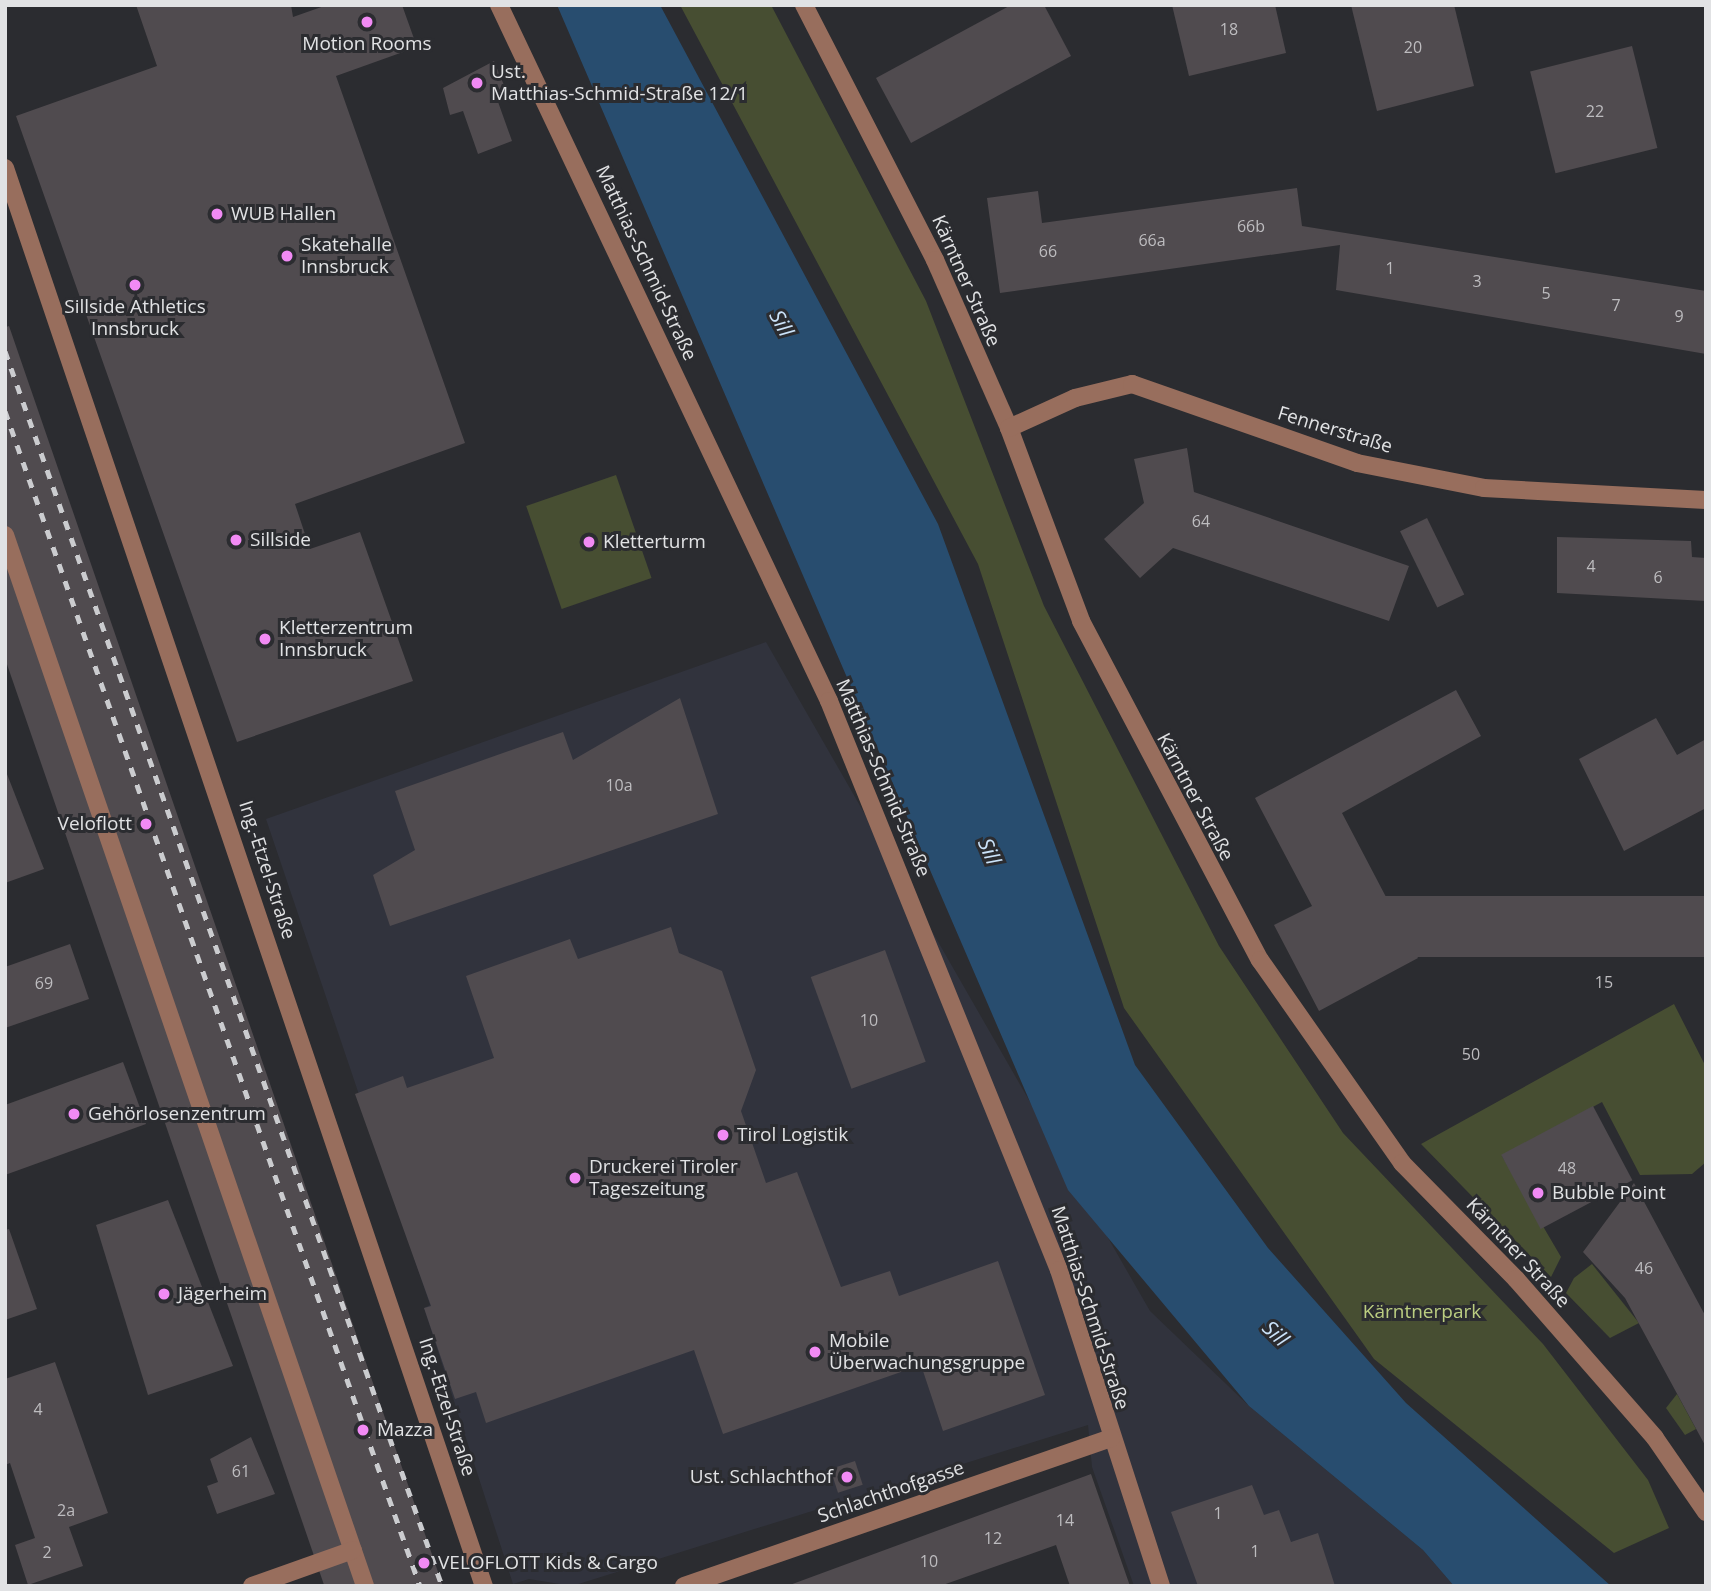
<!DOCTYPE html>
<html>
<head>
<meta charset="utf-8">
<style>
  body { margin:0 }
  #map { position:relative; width:1711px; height:1591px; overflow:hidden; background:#2b2c30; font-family:"Open Sans",sans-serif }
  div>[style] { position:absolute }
  .built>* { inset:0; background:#31333d }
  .green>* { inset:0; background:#474e32; transform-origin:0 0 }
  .water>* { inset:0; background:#284d6f }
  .building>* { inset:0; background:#504b4f; transform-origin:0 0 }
  .minor>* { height:18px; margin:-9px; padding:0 9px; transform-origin:9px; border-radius:9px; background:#986e5d }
  .rail>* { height:5px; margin-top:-2.5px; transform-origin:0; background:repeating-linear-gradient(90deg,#cbcccf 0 9px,transparent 0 18px) }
  .dots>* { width:19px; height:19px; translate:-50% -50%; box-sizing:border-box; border:4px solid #2b2c30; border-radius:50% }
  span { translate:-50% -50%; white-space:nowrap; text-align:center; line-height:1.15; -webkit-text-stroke:6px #2b2c30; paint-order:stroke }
  .number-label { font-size:16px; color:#bdbcbf }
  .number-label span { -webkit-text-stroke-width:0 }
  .poi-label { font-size:19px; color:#e1e2e4 }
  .left { translate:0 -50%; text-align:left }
  .right { translate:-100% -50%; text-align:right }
  .street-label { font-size:19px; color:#e1e2e4 }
  .park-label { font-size:19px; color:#bbcd81 }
  .water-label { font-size:21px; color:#cbe3fa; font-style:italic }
  .frame { position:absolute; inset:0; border:7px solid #e1e2e4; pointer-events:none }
</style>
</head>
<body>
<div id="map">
  <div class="built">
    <i style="clip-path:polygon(766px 642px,1150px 1311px,1249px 1406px,1423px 1550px,1454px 1586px,1134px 1586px,1092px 1467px,1088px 1425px,572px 1586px,529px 1579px,513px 1584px,424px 1308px,430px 1305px,266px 819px)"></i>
  </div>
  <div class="green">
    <i style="clip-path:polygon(680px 5px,771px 5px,926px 301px,1044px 606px,1219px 946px,1343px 1133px,1543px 1344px,1648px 1480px,1669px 1528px,1614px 1553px,1374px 1359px,1124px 1008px,978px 564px)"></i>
    <i style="left:616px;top:475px;width:109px;height:95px;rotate:71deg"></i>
    <i style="clip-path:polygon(1674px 1004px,1706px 1067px,1706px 1162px,1692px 1174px,1640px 1175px,1602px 1102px,1502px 1156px,1561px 1257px,1551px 1277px,1421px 1144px)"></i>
    <i style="clip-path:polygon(1592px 1264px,1639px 1323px,1610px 1338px,1566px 1293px,1574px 1278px)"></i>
    <i style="clip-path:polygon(1677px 1394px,1696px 1429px,1685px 1435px,1666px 1408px)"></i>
  </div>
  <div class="water">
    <i style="clip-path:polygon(557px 5px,660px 5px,938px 524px,1135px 1065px,1268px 1248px,1406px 1403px,1611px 1586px,1454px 1586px,1423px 1550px,1249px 1406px,1068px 1190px)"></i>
  </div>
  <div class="building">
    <i style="clip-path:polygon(136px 5px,291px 5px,293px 17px,327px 5px,402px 5px,417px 47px,336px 76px,465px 443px,295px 504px,310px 549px,360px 532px,413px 681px,237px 742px,16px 116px,157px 66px)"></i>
    <i style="clip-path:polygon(1011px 5px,1044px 5px,1071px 56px,911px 143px,876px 78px)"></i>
    <i style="clip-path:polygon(1172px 5px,1275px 5px,1286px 53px,1189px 76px)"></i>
    <i style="clip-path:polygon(1351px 5px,1454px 5px,1474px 86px,1377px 111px)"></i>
    <i style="left:1632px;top:46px;width:105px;height:105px;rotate:76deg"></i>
    <i style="clip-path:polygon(494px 61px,508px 95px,497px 99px,512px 141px,478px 154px,463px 111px,450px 115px,443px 88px)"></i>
    <i style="clip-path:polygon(1297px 188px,1302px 226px,1706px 291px,1706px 354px,1336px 290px,1340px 245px,1000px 293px,987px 198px,1038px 191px,1042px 223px)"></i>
    <i style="left:9px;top:326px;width:1337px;height:112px;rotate:71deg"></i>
    <i style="clip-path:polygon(1187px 448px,1194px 492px,1409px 566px,1389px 621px,1173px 548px,1140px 578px,1104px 539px,1144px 503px,1134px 459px)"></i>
    <i style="left:1427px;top:518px;width:85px;height:30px;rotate:64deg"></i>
    <i style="clip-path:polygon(1557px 537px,1691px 541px,1692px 557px,1706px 558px,1706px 601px,1557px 593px)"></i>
    <i style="clip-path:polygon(1456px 690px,1481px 736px,1342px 813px,1418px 958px,1319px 1011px,1274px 925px,1312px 906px,1255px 798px)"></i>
    <i style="clip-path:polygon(680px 698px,718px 814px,390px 926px,373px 875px,415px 850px,395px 791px,563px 732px,573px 760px)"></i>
    <i style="clip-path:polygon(1656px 718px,1677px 755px,1706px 739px,1706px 808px,1624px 851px,1579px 759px)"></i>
    <i style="clip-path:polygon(5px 769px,44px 869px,5px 883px)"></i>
    <i style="left:1706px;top:896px;width:61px;height:364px;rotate:90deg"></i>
    <i style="clip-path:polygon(671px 927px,679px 953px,722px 971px,756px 1070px,741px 1111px,766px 1183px,797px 1172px,841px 1287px,890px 1271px,899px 1296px,998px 1261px,1045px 1395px,943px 1431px,921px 1365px,723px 1434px,694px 1350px,486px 1423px,476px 1392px,455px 1399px,424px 1308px,431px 1306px,355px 1094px,403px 1076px,407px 1088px,494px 1058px,466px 976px,570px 939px,578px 959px)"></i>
    <i style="clip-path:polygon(70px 944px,89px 999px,5px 1028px,5px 967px)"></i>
    <i style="left:885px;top:950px;width:119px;height:79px;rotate:70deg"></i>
    <i style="clip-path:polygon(123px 1062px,146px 1124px,5px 1175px,5px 1105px)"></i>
    <i style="left:1593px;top:1106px;width:84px;height:104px;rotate:62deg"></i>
    <i style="clip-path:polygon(1634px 1183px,1706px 1317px,1706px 1447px,1625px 1298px,1583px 1252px)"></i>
    <i style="clip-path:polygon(168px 1200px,233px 1366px,148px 1395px,96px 1225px)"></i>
    <i style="clip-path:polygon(9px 1229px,37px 1309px,5px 1320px,5px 1230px)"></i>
    <i style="clip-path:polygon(55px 1362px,108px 1513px,69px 1527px,83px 1566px,28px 1585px,15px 1545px,35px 1538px,10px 1463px,5px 1465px,5px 1379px)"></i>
    <i style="clip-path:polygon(251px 1437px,275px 1494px,217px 1514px,207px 1486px,218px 1482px,210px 1459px)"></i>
    <i style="left:855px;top:1461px;width:25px;height:26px;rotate:72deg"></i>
    <i style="clip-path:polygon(1091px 1474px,1130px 1586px,1070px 1586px,1056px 1545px,940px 1586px,787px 1586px)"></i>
    <i style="clip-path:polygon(1252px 1485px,1264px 1515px,1279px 1510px,1291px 1542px,1318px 1533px,1335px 1586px,1198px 1586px,1171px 1512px)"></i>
  </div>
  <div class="minor">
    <i style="left:499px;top:5px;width:770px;rotate:64.63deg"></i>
    <i style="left:829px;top:701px;width:614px;rotate:67.99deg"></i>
    <i style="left:1059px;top:1270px;width:332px;rotate:72.1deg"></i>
    <i style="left:804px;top:5px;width:287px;rotate:62.8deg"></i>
    <i style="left:935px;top:260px;width:184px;rotate:66.2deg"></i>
    <i style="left:1009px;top:428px;width:206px;rotate:69.5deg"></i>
    <i style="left:1081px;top:621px;width:383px;rotate:62.2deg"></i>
    <i style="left:1260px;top:960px;width:248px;rotate:55deg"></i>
    <i style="left:1402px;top:1163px;width:163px;rotate:45.5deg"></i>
    <i style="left:1516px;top:1279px;width:211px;rotate:48.8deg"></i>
    <i style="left:1655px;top:1438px;width:90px;rotate:55.4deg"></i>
    <i style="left:5px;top:168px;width:1497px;rotate:71.34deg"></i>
    <i style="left:1009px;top:428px;width:72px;rotate:-24.4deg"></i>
    <i style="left:1075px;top:398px;width:59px;rotate:-13.8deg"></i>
    <i style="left:1132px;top:384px;width:238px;rotate:19.3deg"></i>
    <i style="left:1357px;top:463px;width:129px;rotate:11.1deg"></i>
    <i style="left:1484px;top:488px;width:222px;rotate:3.1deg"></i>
    <i style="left:5px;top:535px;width:1111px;rotate:71.09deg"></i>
    <i style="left:252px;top:1586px;width:107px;rotate:-19.6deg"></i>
    <i style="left:684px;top:1586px;width:452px;rotate:-19.1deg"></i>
  </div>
  <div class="rail">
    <i style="left:5px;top:351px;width:1310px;rotate:70.51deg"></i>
    <i style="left:5px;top:411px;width:1246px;rotate:70.55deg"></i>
  </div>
  <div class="dots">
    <i style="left:367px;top:22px;background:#f18af4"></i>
    <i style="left:477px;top:83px;background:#f18af4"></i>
    <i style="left:217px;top:214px;background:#f18af4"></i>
    <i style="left:287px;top:256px;background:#f18af4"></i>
    <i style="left:135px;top:285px;background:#f18af4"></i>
    <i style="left:236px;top:540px;background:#f18af4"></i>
    <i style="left:589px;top:542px;background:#f18af4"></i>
    <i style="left:265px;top:639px;background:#f18af4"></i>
    <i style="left:146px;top:824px;background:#f18af4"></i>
    <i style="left:74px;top:1114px;background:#f18af4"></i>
    <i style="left:723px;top:1135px;background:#f18af4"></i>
    <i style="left:575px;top:1178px;background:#f18af4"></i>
    <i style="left:1538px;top:1193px;background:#f18af4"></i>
    <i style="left:164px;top:1294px;background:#f18af4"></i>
    <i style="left:815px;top:1352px;background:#f18af4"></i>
    <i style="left:363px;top:1430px;background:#f18af4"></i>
    <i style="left:847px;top:1477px;background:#f18af4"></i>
    <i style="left:424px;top:1563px;background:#f18af4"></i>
  </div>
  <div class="number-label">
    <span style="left:1229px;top:29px">18</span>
    <span style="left:1413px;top:47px">20</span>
    <span style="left:1595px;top:111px">22</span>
    <span style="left:1251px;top:226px">66b</span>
    <span style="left:1152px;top:240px">66a</span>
    <span style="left:1048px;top:251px">66</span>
    <span style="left:1390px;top:268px">1</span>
    <span style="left:1477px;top:281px">3</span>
    <span style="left:1546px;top:293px">5</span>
    <span style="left:1616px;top:305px">7</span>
    <span style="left:1679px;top:316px">9</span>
    <span style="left:1201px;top:521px">64</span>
    <span style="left:1591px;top:566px">4</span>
    <span style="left:1658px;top:577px">6</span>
    <span style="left:619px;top:785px">10a</span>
    <span style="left:1604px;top:982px">15</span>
    <span style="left:44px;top:983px">69</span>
    <span style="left:869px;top:1020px">10</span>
    <span style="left:1471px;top:1054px">50</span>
    <span style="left:1567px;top:1168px">48</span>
    <span style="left:1644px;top:1268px">46</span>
    <span style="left:38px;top:1409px">4</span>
    <span style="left:241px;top:1471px">61</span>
    <span style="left:66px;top:1510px">2a</span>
    <span style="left:1218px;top:1513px">1</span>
    <span style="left:1065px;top:1520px">14</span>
    <span style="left:993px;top:1538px">12</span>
    <span style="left:1255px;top:1551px">1</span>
    <span style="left:47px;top:1552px">2</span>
    <span style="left:929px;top:1561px">10</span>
  </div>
  <div class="poi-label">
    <span style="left:367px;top:44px">Motion Rooms</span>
    <span class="left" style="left:491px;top:83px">Ust.<br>Matthias-Schmid-Straße 12/1</span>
    <span class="left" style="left:231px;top:214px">WUB Hallen</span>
    <span class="left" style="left:301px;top:256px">Skatehalle<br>Innsbruck</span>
    <span style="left:135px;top:318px">Sillside Athletics<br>Innsbruck</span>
    <span class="left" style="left:250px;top:540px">Sillside</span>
    <span class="left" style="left:603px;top:542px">Kletterturm</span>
    <span class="left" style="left:279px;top:639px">Kletterzentrum<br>Innsbruck</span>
    <span class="right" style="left:132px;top:824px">Veloflott</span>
    <span class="left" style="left:88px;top:1114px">Gehörlosenzentrum</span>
    <span class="left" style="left:737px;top:1135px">Tirol Logistik</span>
    <span class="left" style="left:589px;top:1178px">Druckerei Tiroler<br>Tageszeitung</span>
    <span class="left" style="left:1552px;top:1193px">Bubble Point</span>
    <span class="left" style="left:178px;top:1294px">Jägerheim</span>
    <span class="left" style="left:829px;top:1352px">Mobile<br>Überwachungsgruppe</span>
    <span class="left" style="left:377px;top:1430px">Mazza</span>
    <span class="right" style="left:833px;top:1477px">Ust. Schlachthof</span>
    <span class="left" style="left:438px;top:1563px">VELOFLOTT Kids &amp; Cargo</span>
  </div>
  <div class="street-label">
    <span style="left:646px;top:263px;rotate:65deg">Matthias-Schmid-Straße</span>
    <span style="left:966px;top:281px;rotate:66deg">Kärntner Straße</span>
    <span style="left:1335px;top:430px;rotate:17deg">Fennerstraße</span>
    <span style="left:883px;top:778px;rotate:67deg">Matthias-Schmid-Straße</span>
    <span style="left:1195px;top:797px;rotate:62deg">Kärntner Straße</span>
    <span style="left:267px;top:870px;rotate:72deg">Ing.-Etzel-Straße</span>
    <span style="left:1518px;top:1253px;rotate:47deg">Kärntner Straße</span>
    <span style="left:1090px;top:1308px;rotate:72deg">Matthias-Schmid-Straße</span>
    <span style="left:447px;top:1407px;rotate:72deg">Ing.-Etzel-Straße</span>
    <span style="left:891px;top:1492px;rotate:-19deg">Schlachthofgasse</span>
  </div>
  <div class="park-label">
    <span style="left:1422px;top:1312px">Kärntnerpark</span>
  </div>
  <div class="water-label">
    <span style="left:782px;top:323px;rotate:62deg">Sill</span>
    <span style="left:990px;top:851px;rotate:67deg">Sill</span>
    <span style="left:1276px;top:1333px;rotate:44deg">Sill</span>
  </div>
  <div class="frame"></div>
</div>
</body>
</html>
